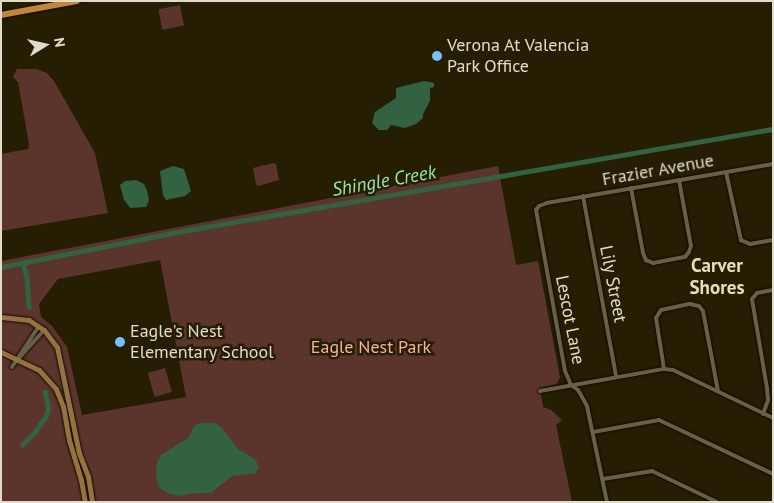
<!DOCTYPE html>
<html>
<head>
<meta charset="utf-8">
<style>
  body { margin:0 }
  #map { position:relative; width:774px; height:503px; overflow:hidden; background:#261e03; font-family:"PT Sans",sans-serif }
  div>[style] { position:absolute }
  .green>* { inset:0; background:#5b352c; transform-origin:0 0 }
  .water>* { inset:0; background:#326241 }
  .canal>* { height:4.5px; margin:-2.25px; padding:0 2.25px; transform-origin:2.25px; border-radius:2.25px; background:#326241 }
  .roads { filter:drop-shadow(0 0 1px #0f0800) drop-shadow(0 0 1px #0f0800) }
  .street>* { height:4px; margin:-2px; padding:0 2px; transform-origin:2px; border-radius:2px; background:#686043 }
  .secondary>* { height:5px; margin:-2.5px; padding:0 2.5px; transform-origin:2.5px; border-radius:2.5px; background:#94733f }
  .primary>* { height:5.5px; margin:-2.75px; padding:0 2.75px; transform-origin:2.75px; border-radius:2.75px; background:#c1853b }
  .dots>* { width:14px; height:14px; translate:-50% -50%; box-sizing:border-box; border:2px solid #261e03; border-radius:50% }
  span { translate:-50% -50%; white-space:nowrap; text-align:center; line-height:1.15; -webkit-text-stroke:5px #261e03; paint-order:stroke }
  .poi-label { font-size:18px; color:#e0dbcb }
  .left { translate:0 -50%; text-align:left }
  .street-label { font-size:18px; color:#e0dbcb }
  .park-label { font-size:18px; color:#f5b0a0 }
  .water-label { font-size:19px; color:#99e5af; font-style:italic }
  .neighbourhood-label { font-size:19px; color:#e7ddbd; font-weight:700 }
  .frame { position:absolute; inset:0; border:2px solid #e0dbcb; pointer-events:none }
  .north { position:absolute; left:20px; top:20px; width:50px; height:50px; -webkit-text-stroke:4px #261e03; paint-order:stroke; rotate:80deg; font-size:14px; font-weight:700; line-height:20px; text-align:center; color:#e0dbcb }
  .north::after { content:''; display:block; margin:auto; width:18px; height:22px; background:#e0dbcb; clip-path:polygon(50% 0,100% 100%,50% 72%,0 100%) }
</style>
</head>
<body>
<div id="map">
  <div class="green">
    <i style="left:180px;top:5px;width:21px;height:22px;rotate:79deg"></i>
    <i style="clip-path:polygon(17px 69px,37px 69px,47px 73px,54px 81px,95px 153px,108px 213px,1px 231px,1px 154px,28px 149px,29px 144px,18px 82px,13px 77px)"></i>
    <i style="clip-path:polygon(274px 163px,276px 164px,279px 180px,258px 186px,256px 184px,253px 168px)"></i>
    <i style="clip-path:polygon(evenodd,498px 166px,516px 265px,538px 261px,560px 377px,557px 384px,540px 388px,543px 407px,551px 410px,562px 420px,556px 425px,572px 502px,1px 502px,1px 261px,498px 166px,160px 260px,186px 397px,82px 415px,67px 347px,52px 326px,41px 317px,39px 304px,58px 279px,160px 260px)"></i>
    <i style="left:165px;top:368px;width:25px;height:18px;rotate:74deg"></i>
  </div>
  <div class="water">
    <i style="clip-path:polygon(424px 81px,434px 83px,434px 87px,430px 88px,430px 101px,423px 114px,423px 118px,416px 124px,405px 128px,391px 125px,387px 130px,379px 130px,372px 123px,375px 112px,396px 98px,396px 88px)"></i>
    <i style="clip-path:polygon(173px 166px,184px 169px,191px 191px,185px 196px,166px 200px,163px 195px,160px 171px)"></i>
    <i style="clip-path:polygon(136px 180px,144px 184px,147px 191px,149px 200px,146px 207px,130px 208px,124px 200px,120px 185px,125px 181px)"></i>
    <i style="clip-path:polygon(201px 423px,215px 423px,222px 428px,238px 449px,255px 459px,259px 467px,256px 473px,232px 476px,211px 493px,195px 493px,178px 496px,167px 493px,159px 487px,156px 479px,157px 463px,161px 455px,188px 438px,195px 425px)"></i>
  </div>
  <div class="canal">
    <i style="left:23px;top:263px;width:15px;rotate:74deg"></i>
    <i style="left:27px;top:277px;width:30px;rotate:86deg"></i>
    <i style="left:1px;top:267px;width:191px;rotate:-11.2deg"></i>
    <i style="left:188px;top:230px;width:594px;rotate:-9.8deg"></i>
    <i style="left:22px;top:445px;width:17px;rotate:-45deg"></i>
    <i style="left:34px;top:433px;width:21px;rotate:-55deg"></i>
    <i style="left:46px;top:416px;width:8px;rotate:-76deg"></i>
    <i style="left:48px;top:408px;width:16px;rotate:-101deg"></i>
  </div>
  <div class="roads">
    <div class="street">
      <i style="left:726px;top:172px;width:70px;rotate:77.6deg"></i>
      <i style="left:741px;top:240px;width:10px;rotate:24deg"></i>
      <i style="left:750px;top:244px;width:23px;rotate:-10deg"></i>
      <i style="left:631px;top:188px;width:66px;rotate:79.5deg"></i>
      <i style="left:643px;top:253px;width:8px;rotate:67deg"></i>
      <i style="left:646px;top:260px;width:8px;rotate:23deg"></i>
      <i style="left:653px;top:263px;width:33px;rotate:-11deg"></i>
      <i style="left:685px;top:257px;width:6px;rotate:-51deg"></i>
      <i style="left:689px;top:252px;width:6px;rotate:-72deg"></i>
      <i style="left:691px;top:246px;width:67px;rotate:-100.3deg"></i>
      <i style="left:583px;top:196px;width:183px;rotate:79.6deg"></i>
      <i style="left:19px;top:358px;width:38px;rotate:-48deg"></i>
      <i style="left:12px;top:367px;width:49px;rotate:-56.6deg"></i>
      <i style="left:664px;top:369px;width:52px;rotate:-98.9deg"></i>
      <i style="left:656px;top:318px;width:9px;rotate:-58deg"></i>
      <i style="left:661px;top:310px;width:30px;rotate:-12deg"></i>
      <i style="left:690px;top:304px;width:9px;rotate:13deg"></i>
      <i style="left:699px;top:306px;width:6px;rotate:51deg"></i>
      <i style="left:703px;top:311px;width:81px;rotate:79.4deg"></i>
      <i style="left:540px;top:391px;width:126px;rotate:-10.1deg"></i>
      <i style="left:664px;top:369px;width:9px;rotate:6deg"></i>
      <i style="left:673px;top:370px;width:111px;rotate:25.6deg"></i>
      <i style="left:763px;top:414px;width:15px;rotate:-70deg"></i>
      <i style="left:768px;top:400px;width:12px;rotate:-95deg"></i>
      <i style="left:767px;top:388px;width:90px;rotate:-99.6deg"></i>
      <i style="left:752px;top:299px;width:8px;rotate:-50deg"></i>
      <i style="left:757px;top:293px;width:16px;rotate:-11deg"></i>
      <i style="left:593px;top:432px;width:67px;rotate:-10.3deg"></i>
      <i style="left:659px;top:420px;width:126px;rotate:25.3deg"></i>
      <i style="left:603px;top:479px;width:50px;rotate:-9.3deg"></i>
      <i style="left:652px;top:471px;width:72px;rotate:25.5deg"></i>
      <i style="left:607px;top:502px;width:98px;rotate:-101.8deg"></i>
      <i style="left:587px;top:406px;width:18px;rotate:-119deg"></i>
      <i style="left:578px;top:390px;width:9px;rotate:-144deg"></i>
      <i style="left:571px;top:385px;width:15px;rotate:-113deg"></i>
      <i style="left:565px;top:371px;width:164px;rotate:-100.2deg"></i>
      <i style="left:536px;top:210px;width:5px;rotate:-53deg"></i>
      <i style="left:539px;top:206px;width:9px;rotate:-21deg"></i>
      <i style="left:547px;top:203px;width:229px;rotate:-9.8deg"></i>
    </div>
    <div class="secondary">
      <i style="left:1px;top:317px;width:28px;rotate:6deg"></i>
      <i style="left:29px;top:320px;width:18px;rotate:34deg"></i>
      <i style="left:44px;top:330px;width:21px;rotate:53deg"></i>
      <i style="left:57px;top:347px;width:108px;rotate:78.3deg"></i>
      <i style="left:79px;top:453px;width:25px;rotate:69deg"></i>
      <i style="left:88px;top:476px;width:26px;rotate:81deg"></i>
      <i style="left:1px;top:352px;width:42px;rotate:25.3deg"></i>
      <i style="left:39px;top:370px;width:25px;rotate:48deg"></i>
      <i style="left:56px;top:389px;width:18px;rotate:68deg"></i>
      <i style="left:63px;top:406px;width:35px;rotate:80deg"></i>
      <i style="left:69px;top:440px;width:42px;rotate:73.3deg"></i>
      <i style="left:81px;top:480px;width:22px;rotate:80deg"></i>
    </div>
    <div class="primary">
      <i style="left:1px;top:15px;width:77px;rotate:-10.4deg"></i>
    </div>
  </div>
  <div class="dots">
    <i style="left:437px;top:56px;background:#75c0f6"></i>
    <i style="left:120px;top:342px;background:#75c0f6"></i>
  </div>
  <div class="poi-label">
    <span class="left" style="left:447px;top:56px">Verona At Valencia<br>Park Office</span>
    <span class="left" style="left:130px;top:342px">Eagle's Nest<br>Elementary School</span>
  </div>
  <div class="street-label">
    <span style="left:658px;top:170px;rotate:-10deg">Frazier Avenue</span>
    <span style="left:613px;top:284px;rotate:79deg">Lily Street</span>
    <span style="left:570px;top:320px;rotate:79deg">Lescot Lane</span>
  </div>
  <div class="park-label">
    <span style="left:371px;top:347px">Eagle Nest Park</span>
  </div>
  <div class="water-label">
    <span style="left:384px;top:181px;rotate:-10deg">Shingle Creek</span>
  </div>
  <div class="neighbourhood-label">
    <span style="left:717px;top:277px">Carver<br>Shores</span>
  </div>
  <div class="frame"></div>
  <div class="north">N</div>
</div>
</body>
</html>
